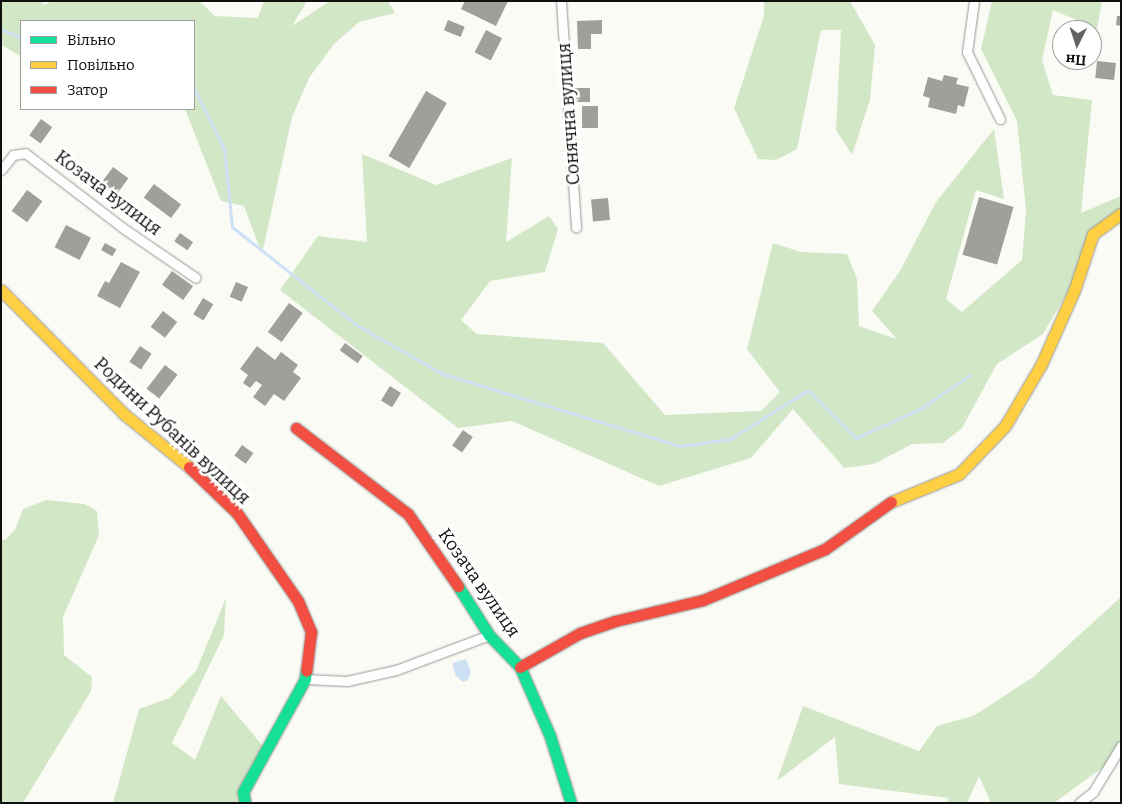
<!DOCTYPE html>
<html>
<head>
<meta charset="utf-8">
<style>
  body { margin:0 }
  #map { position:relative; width:1122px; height:804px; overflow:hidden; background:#fbfbf6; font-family:Bitter,serif }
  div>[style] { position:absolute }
  .forest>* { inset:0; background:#d2e7c6 }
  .water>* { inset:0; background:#cee1f4 }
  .stream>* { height:3px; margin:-1.5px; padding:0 1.5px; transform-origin:1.5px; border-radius:1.5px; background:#cee1f4 }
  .building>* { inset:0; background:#9f9f9b; transform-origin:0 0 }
  .roads { filter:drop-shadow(0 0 1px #969694) drop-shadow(0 0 1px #969694) }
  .street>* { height:9px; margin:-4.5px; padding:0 4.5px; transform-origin:4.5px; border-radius:4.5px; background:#fefefe }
  .fast>* { height:11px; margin:-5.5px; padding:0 5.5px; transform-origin:5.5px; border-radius:5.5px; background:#16e098 }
  .slow>* { height:11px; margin:-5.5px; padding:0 5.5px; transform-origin:5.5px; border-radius:5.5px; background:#ffcf43 }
  .jam>* { height:11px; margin:-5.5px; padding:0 5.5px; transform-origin:5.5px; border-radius:5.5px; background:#f24e42 }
  span { translate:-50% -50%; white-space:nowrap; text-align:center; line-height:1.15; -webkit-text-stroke:5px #fff; paint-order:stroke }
  .street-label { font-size:18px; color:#101010 }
  .frame { position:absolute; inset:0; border:2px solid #101010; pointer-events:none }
  .legend { position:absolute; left:20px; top:20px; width:175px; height:90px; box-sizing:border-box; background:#fff; border:1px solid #9f9f9f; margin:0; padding:6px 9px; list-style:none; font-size:15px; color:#101010 }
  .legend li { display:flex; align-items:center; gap:10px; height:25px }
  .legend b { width:25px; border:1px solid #9f9f9f }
  .north { position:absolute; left:1052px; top:20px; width:50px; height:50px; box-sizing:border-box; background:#fff; border:1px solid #9f9f9f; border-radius:50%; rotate:184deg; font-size:14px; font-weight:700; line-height:20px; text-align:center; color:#101010 }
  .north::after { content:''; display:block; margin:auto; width:18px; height:22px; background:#626260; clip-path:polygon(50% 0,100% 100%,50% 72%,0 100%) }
</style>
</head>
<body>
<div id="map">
  <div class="forest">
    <i style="clip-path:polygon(1px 1px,42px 1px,44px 5px,52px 1px,199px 1px,215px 16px,258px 18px,264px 1px,307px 1px,292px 26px,330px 1px,388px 1px,395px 13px,359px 22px,334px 44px,309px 78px,292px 117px,262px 254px,244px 206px,221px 201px,185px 109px,194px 109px,194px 21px,21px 21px,21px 56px,1px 45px)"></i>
    <i style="clip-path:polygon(764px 1px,850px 1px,875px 45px,870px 100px,852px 155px,836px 130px,841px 30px,821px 30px,797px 149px,776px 160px,758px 159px,734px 108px,764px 16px)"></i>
    <i style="clip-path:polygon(992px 1px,1102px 1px,1097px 29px,1053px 10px,1042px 60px,1053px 95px,1092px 100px,1081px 213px,1121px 196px,1121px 212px,1088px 240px,1072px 285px,1043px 334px,997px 364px,962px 428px,943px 443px,912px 444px,874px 464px,844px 468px,793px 409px,751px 458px,659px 486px,512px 421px,458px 428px,280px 290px,318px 236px,367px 242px,362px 154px,436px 185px,512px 158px,506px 242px,549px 216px,558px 229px,545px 272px,490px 281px,461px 320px,477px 334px,603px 343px,665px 415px,761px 411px,780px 392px,747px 349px,773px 243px,801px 252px,847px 254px,857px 279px,859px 326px,897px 339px,872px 311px,900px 271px,936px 202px,994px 129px,1004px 199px,976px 190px,946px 299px,962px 312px,1022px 260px,1026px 210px,1017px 121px,981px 49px)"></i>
    <i style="clip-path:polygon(46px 500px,84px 504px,97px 511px,99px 535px,63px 617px,64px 655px,92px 677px,91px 691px,23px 803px,1px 803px,1px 539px,5px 540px,15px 530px,23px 509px)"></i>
    <i style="clip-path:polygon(1121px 597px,1121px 754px,1054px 803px,991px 803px,979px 776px,967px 803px,947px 803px,948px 798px,839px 784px,835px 737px,777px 781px,803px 706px,919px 751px,937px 726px,973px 716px,1032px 678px)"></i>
    <i style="clip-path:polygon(226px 598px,224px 635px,172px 743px,195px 760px,221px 696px,267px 751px,240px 803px,113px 803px,139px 709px,170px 698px,196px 671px)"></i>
  </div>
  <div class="water">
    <i style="clip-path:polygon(466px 659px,471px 672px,468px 680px,463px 682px,456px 676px,452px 663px)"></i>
  </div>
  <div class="stream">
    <i style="left:1px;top:29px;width:22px;rotate:24deg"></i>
    <i style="left:194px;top:88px;width:68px;rotate:63.8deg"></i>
    <i style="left:224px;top:149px;width:78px;rotate:84.1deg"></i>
    <i style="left:232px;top:227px;width:160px;rotate:38.2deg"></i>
    <i style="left:358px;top:326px;width:98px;rotate:29.5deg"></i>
    <i style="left:443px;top:374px;width:248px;rotate:16.9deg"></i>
    <i style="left:680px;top:446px;width:50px;rotate:-8deg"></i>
    <i style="left:730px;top:439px;width:92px;rotate:-32.1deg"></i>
    <i style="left:808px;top:390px;width:68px;rotate:45deg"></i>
    <i style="left:856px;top:438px;width:70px;rotate:-24.4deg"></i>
    <i style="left:920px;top:409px;width:60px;rotate:-34.2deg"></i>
  </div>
  <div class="building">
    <i style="clip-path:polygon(465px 1px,508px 1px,496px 26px,461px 9px)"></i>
    <i style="clip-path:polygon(1117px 16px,1121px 16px,1121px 26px,1116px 25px)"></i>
    <i style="left:448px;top:20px;width:18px;height:11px;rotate:22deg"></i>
    <i style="clip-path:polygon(602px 20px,602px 34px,591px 34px,591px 49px,578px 49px,577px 21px)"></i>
    <i style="left:486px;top:30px;width:18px;height:25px;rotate:27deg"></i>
    <i style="left:1097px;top:61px;width:19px;height:17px;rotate:6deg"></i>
    <i style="clip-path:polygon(944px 75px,958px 78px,956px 84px,969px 87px,964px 107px,958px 105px,956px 114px,928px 107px,930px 98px,923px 96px,928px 77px,942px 81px)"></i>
    <i style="left:574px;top:88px;width:16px;height:14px"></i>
    <i style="left:426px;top:91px;width:24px;height:75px;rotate:30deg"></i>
    <i style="left:582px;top:106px;width:16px;height:22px"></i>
    <i style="left:41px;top:119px;width:14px;height:20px;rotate:36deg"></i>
    <i style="left:113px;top:167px;width:19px;height:19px;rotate:36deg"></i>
    <i style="left:154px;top:184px;width:34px;height:17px;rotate:37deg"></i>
    <i style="left:27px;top:190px;width:19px;height:26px;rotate:36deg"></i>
    <i style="left:979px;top:197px;width:36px;height:60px;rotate:16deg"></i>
    <i style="left:608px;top:198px;width:22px;height:17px;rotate:85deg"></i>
    <i style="left:66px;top:225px;width:28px;height:25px;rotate:27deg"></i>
    <i style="left:180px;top:233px;width:16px;height:10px;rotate:35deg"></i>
    <i style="left:105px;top:243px;width:13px;height:8px;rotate:29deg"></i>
    <i style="clip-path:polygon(121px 262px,140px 272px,120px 308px,97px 296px,105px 281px,109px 283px)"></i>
    <i style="left:172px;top:271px;width:26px;height:17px;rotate:36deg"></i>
    <i style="left:236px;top:282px;width:13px;height:16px;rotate:23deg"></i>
    <i style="left:203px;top:298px;width:12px;height:19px;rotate:31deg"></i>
    <i style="left:289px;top:303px;width:17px;height:36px;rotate:36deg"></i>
    <i style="left:163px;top:311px;width:18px;height:20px;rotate:38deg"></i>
    <i style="left:345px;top:343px;width:22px;height:9px;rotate:36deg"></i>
    <i style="left:140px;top:346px;width:14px;height:19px;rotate:34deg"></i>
    <i style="clip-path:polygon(257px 346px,275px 360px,281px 352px,298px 365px,293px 372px,301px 378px,284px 401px,274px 394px,265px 406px,253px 397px,262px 385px,256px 381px,250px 388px,243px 383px,248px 375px,240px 369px)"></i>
    <i style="left:165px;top:365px;width:16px;height:30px;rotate:38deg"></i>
    <i style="left:390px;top:386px;width:13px;height:17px;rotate:32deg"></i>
    <i style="left:463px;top:430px;width:12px;height:19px;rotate:35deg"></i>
    <i style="left:242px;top:445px;width:14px;height:13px;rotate:36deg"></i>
  </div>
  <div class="roads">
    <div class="street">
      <i style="left:561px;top:1px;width:227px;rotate:86.2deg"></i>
      <i style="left:974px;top:1px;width:51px;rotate:97.8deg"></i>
      <i style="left:967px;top:52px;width:75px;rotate:63.8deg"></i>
      <i style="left:1px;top:170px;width:19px;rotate:-51deg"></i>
      <i style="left:13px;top:155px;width:12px;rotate:-9deg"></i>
      <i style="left:25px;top:153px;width:123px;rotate:37.4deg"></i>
      <i style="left:123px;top:228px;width:88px;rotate:34.4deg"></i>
      <i style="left:305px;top:679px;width:42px;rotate:2.7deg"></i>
      <i style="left:347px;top:681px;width:50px;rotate:-12.7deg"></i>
      <i style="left:396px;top:670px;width:99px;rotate:-20.6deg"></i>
      <i style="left:1079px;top:803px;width:18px;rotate:-38deg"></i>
      <i style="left:1093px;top:792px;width:54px;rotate:-58.7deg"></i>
    </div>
    <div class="fast">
      <i style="left:458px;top:586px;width:58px;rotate:57.7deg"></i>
      <i style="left:489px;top:635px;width:45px;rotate:45.9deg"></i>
      <i style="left:520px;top:667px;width:75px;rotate:66.5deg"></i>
      <i style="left:550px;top:736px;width:70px;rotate:72.6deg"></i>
      <i style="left:245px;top:803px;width:11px;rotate:-100deg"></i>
      <i style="left:243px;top:792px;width:129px;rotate:-61.2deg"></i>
      <i style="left:305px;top:679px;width:8px;rotate:-83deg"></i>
    </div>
    <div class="slow">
      <i style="left:1px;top:290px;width:175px;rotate:45.2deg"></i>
      <i style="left:124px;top:414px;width:84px;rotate:39.2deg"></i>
      <i style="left:891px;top:502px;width:74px;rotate:-22.4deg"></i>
      <i style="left:959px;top:474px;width:66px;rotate:-46.2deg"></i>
      <i style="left:1005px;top:426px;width:71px;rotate:-59.5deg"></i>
      <i style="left:1041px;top:365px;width:81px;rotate:-66deg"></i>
      <i style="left:1074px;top:291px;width:60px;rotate:-71.6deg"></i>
      <i style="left:1093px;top:234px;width:34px;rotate:-36deg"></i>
    </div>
    <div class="jam">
      <i style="left:296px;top:428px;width:141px;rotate:37.5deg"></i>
      <i style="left:408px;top:514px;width:88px;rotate:55.2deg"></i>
      <i style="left:189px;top:467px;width:66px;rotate:43.8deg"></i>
      <i style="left:237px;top:513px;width:107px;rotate:55.3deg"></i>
      <i style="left:298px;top:601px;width:34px;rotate:67deg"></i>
      <i style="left:311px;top:632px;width:39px;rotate:97deg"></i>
      <i style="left:520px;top:667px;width:69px;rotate:-29.5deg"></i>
      <i style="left:580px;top:633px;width:37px;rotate:-19deg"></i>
      <i style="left:615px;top:621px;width:90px;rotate:-13.4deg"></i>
      <i style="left:703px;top:600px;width:132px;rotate:-22.7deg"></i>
      <i style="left:825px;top:549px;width:81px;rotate:-35.5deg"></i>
    </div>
  </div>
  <div class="street-label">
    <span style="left:569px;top:114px;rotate:-94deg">Сонячна вулиця</span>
    <span style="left:108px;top:193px;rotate:37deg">Козача вулиця</span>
    <span style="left:172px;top:431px;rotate:43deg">Родини Рубанів вулиця</span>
    <span style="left:479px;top:583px;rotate:55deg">Козача вулиця</span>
  </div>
  <div class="frame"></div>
  <ul class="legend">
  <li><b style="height:6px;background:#16e098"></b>Вільно</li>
  <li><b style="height:6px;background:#ffcf43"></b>Повільно</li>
  <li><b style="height:6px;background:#f24e42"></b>Затор</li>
  </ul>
  <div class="north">Пн</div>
</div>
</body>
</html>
